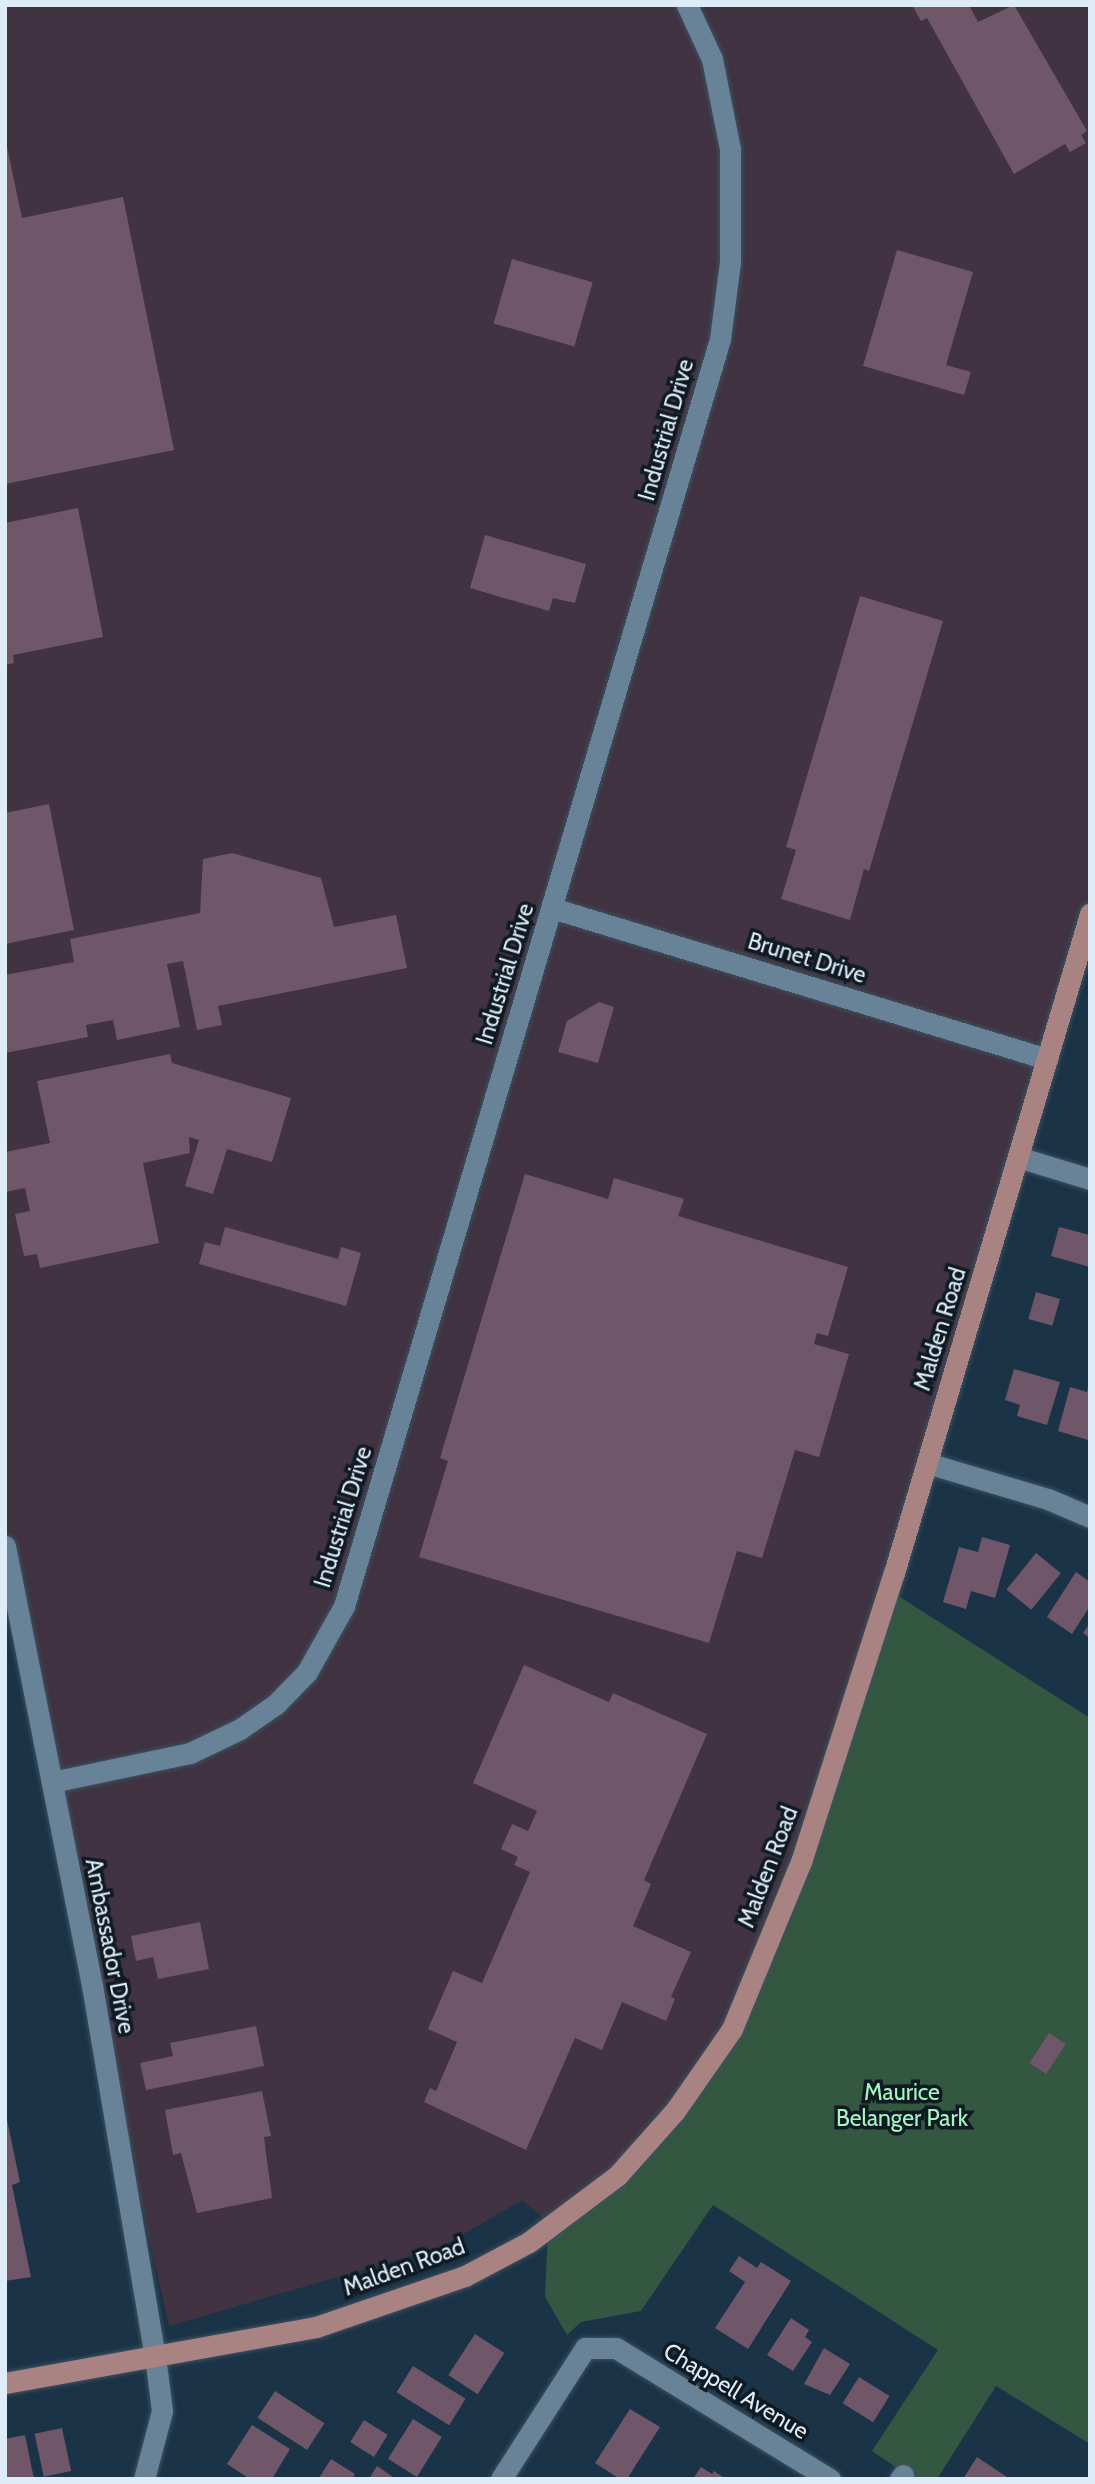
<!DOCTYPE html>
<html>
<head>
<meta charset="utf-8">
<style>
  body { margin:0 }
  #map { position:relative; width:1095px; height:2484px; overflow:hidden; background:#1b3346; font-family:Cabin,sans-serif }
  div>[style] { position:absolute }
  .industrial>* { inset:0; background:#413341 }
  .green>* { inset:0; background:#345741 }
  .building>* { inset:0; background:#6f5669; transform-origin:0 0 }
  .roads { filter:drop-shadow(0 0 2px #3c5160) drop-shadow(0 0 2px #3c5160) }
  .minor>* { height:21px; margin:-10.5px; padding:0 10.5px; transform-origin:10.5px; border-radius:10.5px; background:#688298 }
  .major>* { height:21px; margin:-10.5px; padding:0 10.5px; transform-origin:10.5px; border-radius:10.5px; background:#a88381 }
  span { translate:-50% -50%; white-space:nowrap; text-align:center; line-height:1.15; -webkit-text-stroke:7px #0f1a22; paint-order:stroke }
  .street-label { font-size:23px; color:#deecf8 }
  .park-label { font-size:23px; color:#a3f6c2 }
  .frame { position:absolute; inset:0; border:7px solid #deecf8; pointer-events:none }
</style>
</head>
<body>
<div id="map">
  <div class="industrial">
    <i style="clip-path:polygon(5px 5px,1090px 5px,1090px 918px,765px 1972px,635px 2157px,548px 2222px,522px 2200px,441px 2247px,169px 2326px,5px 1602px)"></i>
  </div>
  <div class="green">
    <i style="clip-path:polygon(889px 1590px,1090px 1718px,1090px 2444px,996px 2386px,937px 2479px,913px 2479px,872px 2451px,938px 2350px,713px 2205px,641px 2311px,581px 2322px,567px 2335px,545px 2297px,548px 2222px,635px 2157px,765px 1972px)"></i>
  </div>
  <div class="building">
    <i style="clip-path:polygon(912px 5px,969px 5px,978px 22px,1014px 5px,1087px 131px,1081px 135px,1086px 143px,1070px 152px,1065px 144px,1014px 174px,927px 18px,921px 21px)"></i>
    <i style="clip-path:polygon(6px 142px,22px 218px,123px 197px,174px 450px,5px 484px)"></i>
    <i style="clip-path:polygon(897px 250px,973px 272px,946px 365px,971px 372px,964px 395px,863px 366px)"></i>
    <i style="left:512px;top:259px;width:84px;height:67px;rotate:16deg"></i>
    <i style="clip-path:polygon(78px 508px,103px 637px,13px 655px,14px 663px,5px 665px,5px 523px)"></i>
    <i style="clip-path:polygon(485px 535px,586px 564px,575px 603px,553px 598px,549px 611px,470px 588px)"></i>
    <i style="clip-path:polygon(860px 596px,943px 621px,869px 871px,864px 869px,850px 920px,781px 899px,796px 850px,786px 847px)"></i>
    <i style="clip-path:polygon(49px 804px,74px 930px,5px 944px,5px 813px)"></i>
    <i style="clip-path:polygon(232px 853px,321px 878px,334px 927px,396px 915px,407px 968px,218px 1006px,222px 1025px,197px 1030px,183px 961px,167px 964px,180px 1027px,117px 1040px,113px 1020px,86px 1025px,88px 1037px,5px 1053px,5px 975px,74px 962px,70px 939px,200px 913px,203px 859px)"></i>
    <i style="clip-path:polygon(599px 1002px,614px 1007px,598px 1063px,558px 1052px,567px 1021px)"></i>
    <i style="clip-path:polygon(170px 1054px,172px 1063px,291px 1098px,272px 1162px,227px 1149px,213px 1194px,185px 1186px,199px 1140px,189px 1137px,190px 1153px,143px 1163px,159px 1243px,40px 1268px,37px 1254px,24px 1256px,15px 1214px,30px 1211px,25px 1188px,5px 1192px,5px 1152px,50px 1143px,37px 1081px)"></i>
    <i style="clip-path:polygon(525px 1174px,608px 1199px,614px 1178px,684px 1199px,678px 1216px,848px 1267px,828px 1336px,817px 1333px,814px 1344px,849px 1354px,819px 1457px,795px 1450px,762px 1558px,737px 1551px,709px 1643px,419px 1557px,448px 1461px,440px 1458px)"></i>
    <i style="clip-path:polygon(225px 1227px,338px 1259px,341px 1247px,361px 1253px,346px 1306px,199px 1264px,205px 1242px,220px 1246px)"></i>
    <i style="clip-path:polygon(1059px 1227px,1090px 1235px,1090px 1267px,1051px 1256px)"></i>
    <i style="left:1036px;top:1292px;width:25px;height:28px;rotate:16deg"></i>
    <i style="clip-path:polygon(1014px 1369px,1060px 1382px,1047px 1425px,1017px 1416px,1020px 1405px,1005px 1400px)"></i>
    <i style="clip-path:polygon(1089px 1383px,1088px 1440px,1058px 1431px,1070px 1387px,1087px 1392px)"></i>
    <i style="clip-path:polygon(982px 1537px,1010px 1545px,995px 1598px,971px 1591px,966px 1609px,943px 1602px,959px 1547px,978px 1552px)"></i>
    <i style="left:1036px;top:1553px;width:32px;height:47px;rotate:39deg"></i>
    <i style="clip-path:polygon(1076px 1572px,1090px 1582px,1090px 1606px,1072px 1634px,1047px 1617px)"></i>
    <i style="clip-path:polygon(1090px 1623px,1090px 1638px,1083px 1633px)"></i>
    <i style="clip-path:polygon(524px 1665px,609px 1702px,613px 1693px,707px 1734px,644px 1880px,651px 1884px,633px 1926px,691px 1952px,671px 1997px,675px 1999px,666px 2021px,622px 2002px,602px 2050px,575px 2038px,526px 2150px,424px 2102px,430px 2088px,436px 2091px,457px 2042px,428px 2029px,453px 1971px,482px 1983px,530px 1872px,514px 1865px,518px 1857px,501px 1849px,512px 1824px,528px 1831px,537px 1811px,473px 1783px)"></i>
    <i style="clip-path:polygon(200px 1922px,209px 1969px,158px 1979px,153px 1957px,136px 1961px,131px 1936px)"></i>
    <i style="clip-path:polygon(256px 2026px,264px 2066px,146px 2090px,140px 2063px,173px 2056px,170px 2043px)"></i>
    <i style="left:1049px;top:2033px;width:20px;height:36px;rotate:33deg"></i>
    <i style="clip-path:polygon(262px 2091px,271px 2136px,264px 2137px,272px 2198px,197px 2213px,181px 2153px,173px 2155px,165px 2110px)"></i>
    <i style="clip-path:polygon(5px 2110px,20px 2182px,12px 2185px,31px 2277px,5px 2281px)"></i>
    <i style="clip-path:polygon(739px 2256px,757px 2268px,761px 2262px,791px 2281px,748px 2349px,715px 2328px,745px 2282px,729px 2271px)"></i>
    <i style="clip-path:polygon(791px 2318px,809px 2330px,805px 2337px,812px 2342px,793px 2371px,767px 2355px)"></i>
    <i style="left:475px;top:2334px;width:35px;height:49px;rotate:33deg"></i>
    <i style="clip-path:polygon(824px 2348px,850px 2364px,830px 2395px,804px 2384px)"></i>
    <i style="left:413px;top:2366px;width:62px;height:31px;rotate:32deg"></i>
    <i style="left:859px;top:2377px;width:36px;height:31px;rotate:32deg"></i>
    <i style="left:275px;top:2391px;width:59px;height:32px;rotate:33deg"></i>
    <i style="clip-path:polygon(630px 2409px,660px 2427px,627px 2479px,620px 2479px,595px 2463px)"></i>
    <i style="left:413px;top:2419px;width:34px;height:47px;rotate:32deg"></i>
    <i style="left:364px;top:2420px;width:28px;height:26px;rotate:32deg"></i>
    <i style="clip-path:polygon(252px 2425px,290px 2449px,272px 2479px,250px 2479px,227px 2464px)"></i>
    <i style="left:62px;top:2428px;width:44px;height:28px;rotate:78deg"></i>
    <i style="clip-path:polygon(25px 2435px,34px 2479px,5px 2479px,5px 2439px)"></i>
    <i style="clip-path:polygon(977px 2457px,1010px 2479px,963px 2479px)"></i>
    <i style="clip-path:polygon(331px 2459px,355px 2474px,352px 2479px,319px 2478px)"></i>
    <i style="clip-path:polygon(377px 2466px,396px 2479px,369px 2479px)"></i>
    <i style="clip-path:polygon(701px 2467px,712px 2474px,714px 2471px,726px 2479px,693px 2479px)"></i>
  </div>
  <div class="roads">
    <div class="minor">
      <i style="left:552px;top:908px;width:518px;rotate:16.96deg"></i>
      <i style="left:1018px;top:1157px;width:75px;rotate:17deg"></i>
      <i style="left:927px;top:1463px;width:126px;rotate:16.6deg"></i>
      <i style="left:1048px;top:1499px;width:46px;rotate:23.2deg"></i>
      <i style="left:5px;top:1546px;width:448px;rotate:78.8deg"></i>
      <i style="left:92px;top:1985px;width:376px;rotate:80.4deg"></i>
      <i style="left:155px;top:2356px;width:55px;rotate:82.7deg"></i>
      <i style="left:162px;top:2411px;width:70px;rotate:104.8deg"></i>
      <i style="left:52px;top:1782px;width:141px;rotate:-11.9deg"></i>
      <i style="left:190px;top:1753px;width:55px;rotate:-25.6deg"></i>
      <i style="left:240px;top:1729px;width:44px;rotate:-34.8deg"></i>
      <i style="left:276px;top:1704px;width:45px;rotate:-45.9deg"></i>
      <i style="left:307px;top:1672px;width:76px;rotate:-60.7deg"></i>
      <i style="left:344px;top:1606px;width:1322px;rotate:-73.47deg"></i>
      <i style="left:720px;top:339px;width:78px;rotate:-82.6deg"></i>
      <i style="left:730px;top:262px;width:113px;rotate:-90deg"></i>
      <i style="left:730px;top:149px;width:92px;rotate:-101.3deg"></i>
      <i style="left:712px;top:59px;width:60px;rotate:-114.8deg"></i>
      <i style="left:501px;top:2479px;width:156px;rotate:-57.3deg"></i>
      <i style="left:585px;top:2348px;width:31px"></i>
      <i style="left:616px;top:2348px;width:251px;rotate:31.5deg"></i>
      <i style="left:900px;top:2479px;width:5px;rotate:-53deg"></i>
    </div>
    <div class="major">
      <i style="left:5px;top:2383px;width:316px;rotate:-10.2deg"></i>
      <i style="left:316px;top:2327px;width:157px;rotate:-18.9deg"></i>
      <i style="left:465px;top:2276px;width:72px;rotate:-28deg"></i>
      <i style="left:529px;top:2242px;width:110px;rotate:-36.9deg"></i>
      <i style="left:617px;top:2176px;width:87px;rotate:-48.3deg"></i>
      <i style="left:675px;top:2111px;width:100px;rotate:-55.2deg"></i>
      <i style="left:732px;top:2029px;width:181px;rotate:-67.6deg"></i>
      <i style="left:801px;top:1862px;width:304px;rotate:-72.2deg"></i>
      <i style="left:894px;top:1573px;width:688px;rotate:-73.44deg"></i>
    </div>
  </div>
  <div class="street-label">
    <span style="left:666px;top:430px;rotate:-74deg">Industrial Drive</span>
    <span style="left:807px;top:958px;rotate:17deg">Brunet Drive</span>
    <span style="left:505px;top:974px;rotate:-73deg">Industrial Drive</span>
    <span style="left:940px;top:1329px;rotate:-73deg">Malden Road</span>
    <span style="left:343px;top:1517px;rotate:-73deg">Industrial Drive</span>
    <span style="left:768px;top:1867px;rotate:-69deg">Malden Road</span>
    <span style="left:110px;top:1946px;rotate:79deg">Ambassador Drive</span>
    <span style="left:404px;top:2267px;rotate:-20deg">Malden Road</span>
    <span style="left:736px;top:2391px;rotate:31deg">Chappell Avenue</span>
  </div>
  <div class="park-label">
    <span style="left:902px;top:2105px">Maurice<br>Belanger Park</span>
  </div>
  <div class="frame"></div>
</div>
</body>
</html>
